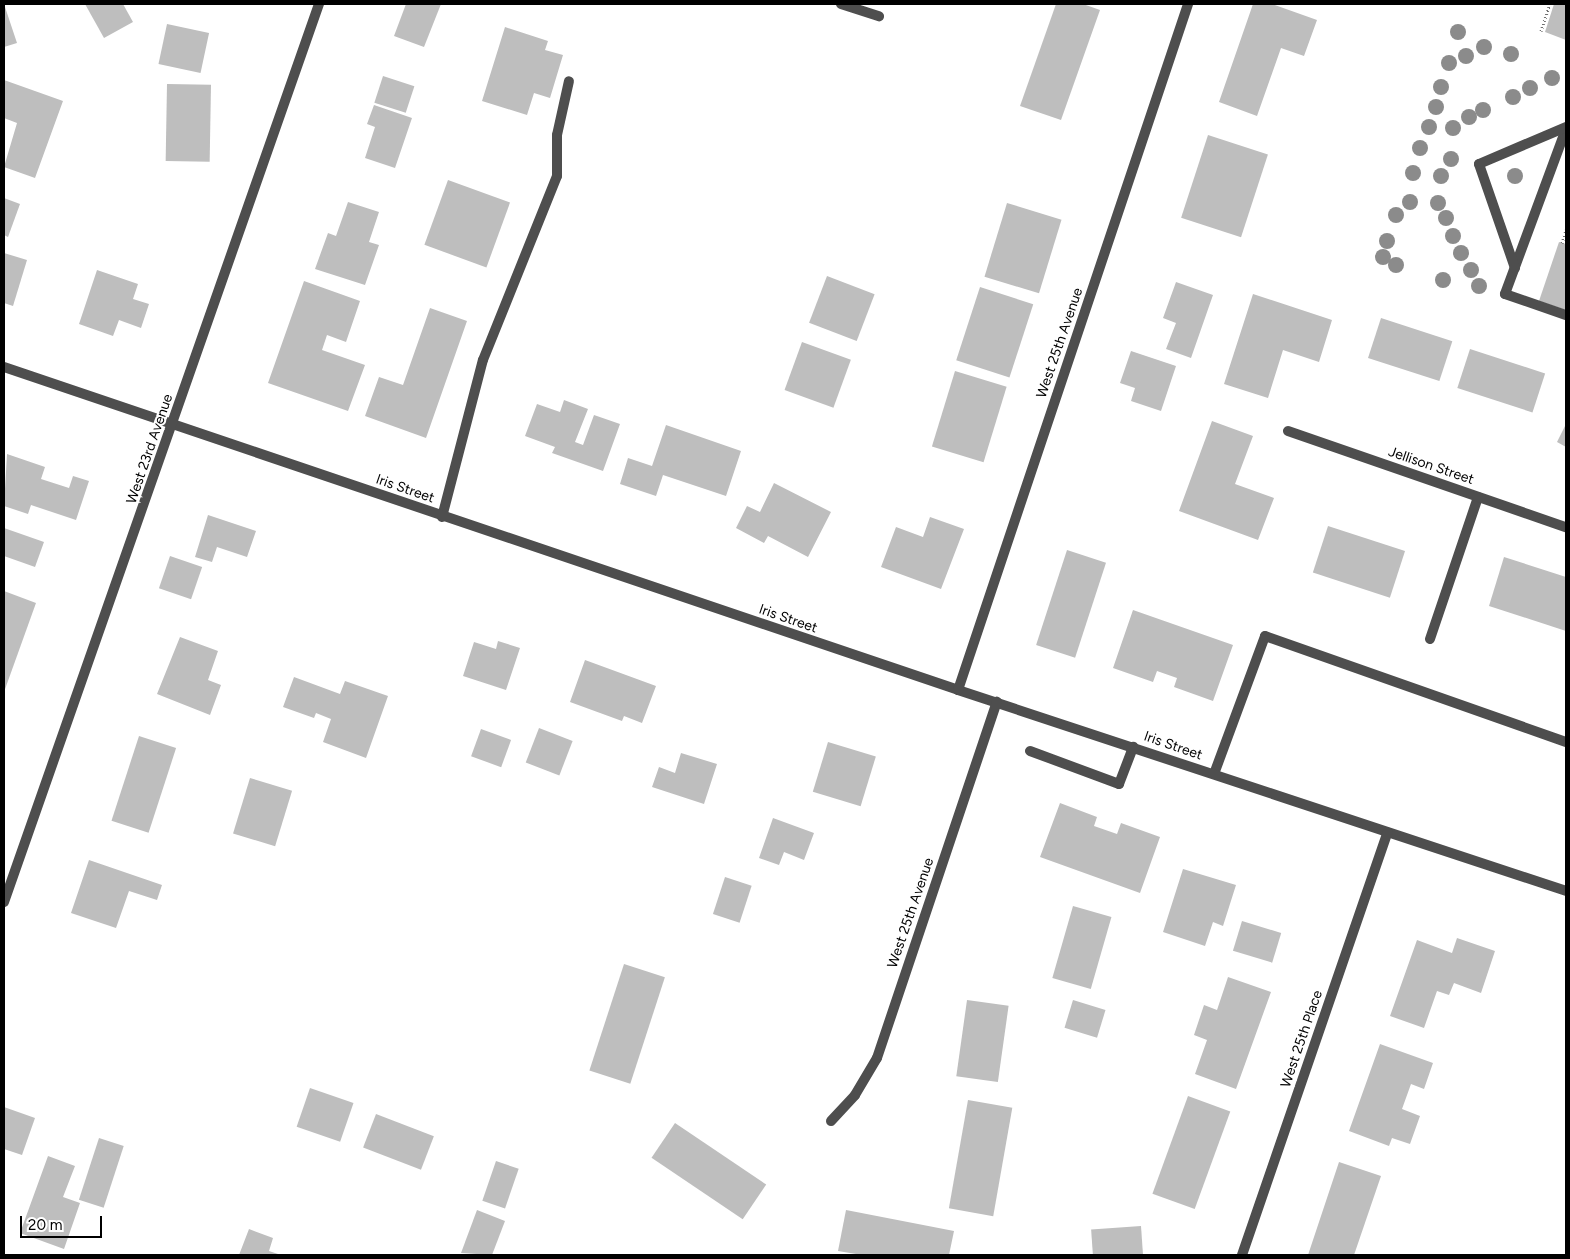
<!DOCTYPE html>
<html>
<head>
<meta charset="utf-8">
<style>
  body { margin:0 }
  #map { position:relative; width:1570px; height:1259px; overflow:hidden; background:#fff; font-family:Figtree,sans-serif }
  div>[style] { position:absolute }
  .building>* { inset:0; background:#bebebe; transform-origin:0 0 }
  .path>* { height:3px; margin-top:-1.5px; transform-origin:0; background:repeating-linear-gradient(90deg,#707070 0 1px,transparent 0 3.5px) }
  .lane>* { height:10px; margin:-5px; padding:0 5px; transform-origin:5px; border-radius:5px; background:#4e4e4e }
  .street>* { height:10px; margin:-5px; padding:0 5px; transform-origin:5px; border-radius:5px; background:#4e4e4e }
  .trees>* { width:16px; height:16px; margin:-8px; border-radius:50%; background:#8b8b8b }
  span { translate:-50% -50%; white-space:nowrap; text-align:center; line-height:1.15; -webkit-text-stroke:4px #fff; paint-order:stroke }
  .street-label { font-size:14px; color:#000 }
  .frame { position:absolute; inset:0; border:5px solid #000; pointer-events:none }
  .scale { position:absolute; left:20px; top:1216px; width:82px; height:22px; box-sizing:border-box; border:2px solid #000; border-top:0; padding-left:6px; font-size:15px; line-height:18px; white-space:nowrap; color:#000; -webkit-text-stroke:4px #fff; paint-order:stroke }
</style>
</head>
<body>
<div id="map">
  <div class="building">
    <i style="clip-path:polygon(4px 4px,17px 43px,4px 47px)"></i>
    <i style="clip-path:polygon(85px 4px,123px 4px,133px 22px,104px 38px)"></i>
    <i style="clip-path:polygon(406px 4px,441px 4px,424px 47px,394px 36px)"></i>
    <i style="clip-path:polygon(1056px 4px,1083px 4px,1100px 10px,1061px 120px,1020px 106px)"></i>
    <i style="clip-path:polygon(1253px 4px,1272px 4px,1317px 20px,1304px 56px,1281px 48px,1257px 116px,1219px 102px)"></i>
    <i style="clip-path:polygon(1554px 4px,1566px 4px,1566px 40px,1545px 32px)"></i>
    <i style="left:167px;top:24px;width:43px;height:41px;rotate:12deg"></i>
    <i style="clip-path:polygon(505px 27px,548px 41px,545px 50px,563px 55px,550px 98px,534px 93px,527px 115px,482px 101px)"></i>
    <i style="left:383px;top:76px;width:33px;height:28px;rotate:18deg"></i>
    <i style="clip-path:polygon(4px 80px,63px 101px,35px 178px,4px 167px,17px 123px,4px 118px)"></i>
    <i style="left:167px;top:84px;width:44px;height:77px;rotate:1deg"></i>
    <i style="clip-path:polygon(374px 105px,412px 118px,395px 168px,365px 158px,375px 127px,367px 124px)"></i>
    <i style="left:1208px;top:135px;width:63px;height:87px;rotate:18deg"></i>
    <i style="left:448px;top:180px;width:66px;height:69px;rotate:20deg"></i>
    <i style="clip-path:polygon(4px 198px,20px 204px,8px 237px,4px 235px)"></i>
    <i style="clip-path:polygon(348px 202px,379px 212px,369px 242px,379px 245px,365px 285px,315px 269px,328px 233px,336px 236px)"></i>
    <i style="left:1007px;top:203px;width:57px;height:77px;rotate:17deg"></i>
    <i style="clip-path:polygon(1559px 242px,1566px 244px,1566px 310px,1539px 301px)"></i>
    <i style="clip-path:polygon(4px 253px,27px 260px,13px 306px,4px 303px)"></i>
    <i style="clip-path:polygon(97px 270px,138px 284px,133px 299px,149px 304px,141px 328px,119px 320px,113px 336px,79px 324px)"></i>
    <i style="left:827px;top:276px;width:51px;height:50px;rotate:21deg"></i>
    <i style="clip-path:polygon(304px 281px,360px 301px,346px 342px,327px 335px,322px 350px,365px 365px,348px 411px,268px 383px)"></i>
    <i style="clip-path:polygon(1176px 282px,1213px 295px,1191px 358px,1166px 349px,1176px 323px,1163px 318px)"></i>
    <i style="left:980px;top:287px;width:56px;height:77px;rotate:18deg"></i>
    <i style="clip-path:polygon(1253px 294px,1332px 320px,1319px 362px,1283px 350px,1268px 398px,1224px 384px)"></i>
    <i style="clip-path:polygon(430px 308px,467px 321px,426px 438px,365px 416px,379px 377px,403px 385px)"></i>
    <i style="left:1381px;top:318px;width:75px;height:42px;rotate:18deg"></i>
    <i style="left:802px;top:342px;width:52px;height:51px;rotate:20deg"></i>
    <i style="left:1470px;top:349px;width:79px;height:41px;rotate:18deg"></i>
    <i style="clip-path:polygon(1131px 351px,1176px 366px,1161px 411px,1131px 401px,1135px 388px,1120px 383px)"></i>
    <i style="left:955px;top:371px;width:54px;height:79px;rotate:17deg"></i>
    <i style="clip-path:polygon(564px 400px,588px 409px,575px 442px,583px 445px,594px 415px,620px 424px,603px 471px,552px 453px,555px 447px,525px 436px,537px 404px,560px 412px)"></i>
    <i style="clip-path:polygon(1212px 421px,1253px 436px,1235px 484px,1274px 498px,1258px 540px,1179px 511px)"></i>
    <i style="clip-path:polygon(1566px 424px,1566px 447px,1557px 442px)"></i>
    <i style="clip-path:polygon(666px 425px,741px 451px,726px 496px,663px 475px,656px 496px,620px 484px,628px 458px,652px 466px)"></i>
    <i style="clip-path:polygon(7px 454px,45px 467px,41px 479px,69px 488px,73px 476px,89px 481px,76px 520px,31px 505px,28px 514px,4px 506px)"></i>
    <i style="clip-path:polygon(774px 483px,831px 512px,808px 557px,768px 536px,764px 543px,736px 528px,747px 506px,760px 512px)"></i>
    <i style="clip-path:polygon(208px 515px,256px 531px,247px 557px,217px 547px,212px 562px,195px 557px)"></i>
    <i style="clip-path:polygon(930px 517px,964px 529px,941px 589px,881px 567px,896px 527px,923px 537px)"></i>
    <i style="left:1328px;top:526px;width:81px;height:49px;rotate:18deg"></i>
    <i style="clip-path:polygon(4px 528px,44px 542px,35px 567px,4px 556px)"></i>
    <i style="left:1067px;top:550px;width:41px;height:100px;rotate:18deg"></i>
    <i style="left:170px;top:556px;width:34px;height:34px;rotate:19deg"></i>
    <i style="clip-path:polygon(1504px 557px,1566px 577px,1566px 631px,1489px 606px)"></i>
    <i style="clip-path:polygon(4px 591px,36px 603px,4px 692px)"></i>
    <i style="clip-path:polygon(1133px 610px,1233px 645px,1213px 701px,1174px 687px,1177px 678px,1157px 671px,1153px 682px,1113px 668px)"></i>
    <i style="clip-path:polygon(180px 637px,218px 651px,208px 680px,221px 685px,210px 715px,157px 694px)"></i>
    <i style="clip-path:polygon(498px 641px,520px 648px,506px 690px,463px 676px,474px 642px,496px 649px)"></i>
    <i style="clip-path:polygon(585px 660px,656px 686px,642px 723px,624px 716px,622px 721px,570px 702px)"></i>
    <i style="clip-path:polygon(294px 677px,340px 694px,345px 681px,388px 696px,366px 758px,323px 742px,331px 719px,316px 713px,314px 718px,283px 707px)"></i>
    <i style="left:539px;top:728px;width:36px;height:37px;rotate:21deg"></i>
    <i style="left:481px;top:729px;width:32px;height:29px;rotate:20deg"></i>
    <i style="left:139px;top:736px;width:39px;height:89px;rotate:18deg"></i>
    <i style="left:828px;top:742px;width:50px;height:52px;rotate:17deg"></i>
    <i style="clip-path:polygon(681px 753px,717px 764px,704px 804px,652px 787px,659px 767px,675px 773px)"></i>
    <i style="left:250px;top:778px;width:44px;height:58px;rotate:17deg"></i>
    <i style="clip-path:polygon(1060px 803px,1097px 817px,1094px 826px,1117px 834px,1121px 823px,1160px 837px,1140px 893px,1040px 857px)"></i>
    <i style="clip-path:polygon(773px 818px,814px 833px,804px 860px,784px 852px,779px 865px,759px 858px)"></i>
    <i style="clip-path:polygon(89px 860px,162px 885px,157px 900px,129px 891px,116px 928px,71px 913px)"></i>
    <i style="clip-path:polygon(1183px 869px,1236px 885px,1223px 926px,1213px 922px,1205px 946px,1163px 932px)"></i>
    <i style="left:725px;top:877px;width:28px;height:39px;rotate:18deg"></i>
    <i style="left:1073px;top:906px;width:40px;height:75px;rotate:16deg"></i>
    <i style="left:1242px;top:921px;width:41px;height:31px;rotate:17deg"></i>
    <i style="clip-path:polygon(1457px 938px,1495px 951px,1481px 993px,1454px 983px,1449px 995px,1437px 991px,1424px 1028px,1390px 1016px,1417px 940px,1452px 953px)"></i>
    <i style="left:624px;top:964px;width:43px;height:112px;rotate:18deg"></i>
    <i style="clip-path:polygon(1228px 977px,1271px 992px,1236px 1089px,1195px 1074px,1207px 1040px,1194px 1035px,1204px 1005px,1217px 1010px)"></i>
    <i style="left:967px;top:1000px;width:42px;height:77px;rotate:8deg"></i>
    <i style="left:1073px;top:1000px;width:34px;height:29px;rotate:17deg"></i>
    <i style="clip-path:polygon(1380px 1044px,1433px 1063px,1424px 1089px,1411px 1084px,1402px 1109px,1420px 1116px,1410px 1144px,1392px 1138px,1389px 1146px,1349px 1131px)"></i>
    <i style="left:310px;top:1088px;width:46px;height:41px;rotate:19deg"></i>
    <i style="left:1188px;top:1096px;width:45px;height:104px;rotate:20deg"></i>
    <i style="left:968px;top:1100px;width:45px;height:110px;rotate:10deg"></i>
    <i style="clip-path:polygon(4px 1107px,35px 1118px,22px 1155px,4px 1149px)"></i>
    <i style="left:376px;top:1114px;width:62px;height:36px;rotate:21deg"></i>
    <i style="left:675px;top:1123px;width:110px;height:42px;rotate:34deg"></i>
    <i style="left:99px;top:1138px;width:26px;height:65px;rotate:18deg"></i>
    <i style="clip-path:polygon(48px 1156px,75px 1166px,63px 1197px,80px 1203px,64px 1249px,20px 1233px)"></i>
    <i style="left:496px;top:1161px;width:24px;height:42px;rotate:19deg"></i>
    <i style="clip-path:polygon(1339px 1162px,1381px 1176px,1354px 1255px,1308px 1255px)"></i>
    <i style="clip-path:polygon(477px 1210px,505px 1221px,492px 1255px,461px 1253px)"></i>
    <i style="clip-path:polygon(846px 1210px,954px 1231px,949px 1255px,862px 1255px,838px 1251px)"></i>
    <i style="left:1141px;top:1226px;width:29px;height:50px;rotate:86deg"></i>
    <i style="clip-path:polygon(249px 1229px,273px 1238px,269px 1251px,281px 1255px,239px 1255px)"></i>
  </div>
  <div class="path">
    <i style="left:1541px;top:31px;width:28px;rotate:-72deg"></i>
    <i style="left:1562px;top:243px;width:14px;rotate:-73deg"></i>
  </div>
  <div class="lane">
    <i style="left:841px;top:4px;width:40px;rotate:18deg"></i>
    <i style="left:1566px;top:129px;width:176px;rotate:110.3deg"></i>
    <i style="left:1505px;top:294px;width:65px;rotate:19deg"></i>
    <i style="left:1515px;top:268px;width:110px;rotate:-109.1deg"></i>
    <i style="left:1479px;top:164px;width:95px;rotate:-23deg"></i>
    <i style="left:442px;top:517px;width:162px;rotate:-75.4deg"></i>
    <i style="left:483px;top:360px;width:198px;rotate:-68.1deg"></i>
    <i style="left:557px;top:176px;width:41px;rotate:-90deg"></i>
    <i style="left:557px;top:135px;width:55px;rotate:-77.5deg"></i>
    <i style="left:1430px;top:639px;width:150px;rotate:-71.3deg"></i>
    <i style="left:1030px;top:751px;width:95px;rotate:20.3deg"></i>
    <i style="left:1119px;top:784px;width:40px;rotate:-69deg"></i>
    <i style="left:1214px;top:774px;width:147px;rotate:-69.7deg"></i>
    <i style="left:1265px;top:636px;width:319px;rotate:19.4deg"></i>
  </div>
  <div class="street">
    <i style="left:4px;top:367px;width:1007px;rotate:18.7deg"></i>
    <i style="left:958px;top:690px;width:640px;rotate:18.29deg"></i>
    <i style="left:1288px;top:431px;width:294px;rotate:19.1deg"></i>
    <i style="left:958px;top:690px;width:724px;rotate:-71.46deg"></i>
    <i style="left:4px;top:902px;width:952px;rotate:-70.67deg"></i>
    <i style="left:831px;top:1121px;width:35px;rotate:-47deg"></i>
    <i style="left:855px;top:1095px;width:43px;rotate:-59.3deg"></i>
    <i style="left:877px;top:1058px;width:376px;rotate:-71.4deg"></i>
    <i style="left:1242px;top:1255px;width:447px;rotate:-71deg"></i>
  </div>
  <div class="trees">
    <i style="left:1458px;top:32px"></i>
    <i style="left:1484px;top:47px"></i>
    <i style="left:1511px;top:54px"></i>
    <i style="left:1466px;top:56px"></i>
    <i style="left:1449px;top:63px"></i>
    <i style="left:1552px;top:78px"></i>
    <i style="left:1441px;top:87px"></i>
    <i style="left:1530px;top:88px"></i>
    <i style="left:1513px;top:97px"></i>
    <i style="left:1436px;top:107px"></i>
    <i style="left:1483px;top:110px"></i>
    <i style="left:1469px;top:117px"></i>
    <i style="left:1429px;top:127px"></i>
    <i style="left:1453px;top:128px"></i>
    <i style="left:1420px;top:148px"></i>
    <i style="left:1451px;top:159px"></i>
    <i style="left:1413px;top:173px"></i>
    <i style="left:1441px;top:176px"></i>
    <i style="left:1515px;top:176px"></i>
    <i style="left:1410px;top:202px"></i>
    <i style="left:1438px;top:203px"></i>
    <i style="left:1396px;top:215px"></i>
    <i style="left:1446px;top:218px"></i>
    <i style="left:1453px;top:236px"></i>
    <i style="left:1387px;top:241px"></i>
    <i style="left:1461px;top:253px"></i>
    <i style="left:1383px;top:257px"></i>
    <i style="left:1396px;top:265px"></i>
    <i style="left:1471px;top:270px"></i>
    <i style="left:1443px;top:280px"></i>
    <i style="left:1479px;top:286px"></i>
  </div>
  <div class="street-label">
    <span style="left:1060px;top:343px;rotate:-71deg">West 25th Avenue</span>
    <span style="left:150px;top:449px;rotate:-71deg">West 23rd Avenue</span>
    <span style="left:1431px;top:466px;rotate:19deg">Jellison Street</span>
    <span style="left:405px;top:489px;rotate:19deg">Iris Street</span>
    <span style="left:788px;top:619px;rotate:19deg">Iris Street</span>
    <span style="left:1173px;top:746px;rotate:19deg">Iris Street</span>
    <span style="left:911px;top:913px;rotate:-71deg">West 25th Avenue</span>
    <span style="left:1302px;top:1039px;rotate:-71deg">West 25th Place</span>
  </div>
  <div class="frame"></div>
  <div class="scale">20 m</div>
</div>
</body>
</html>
